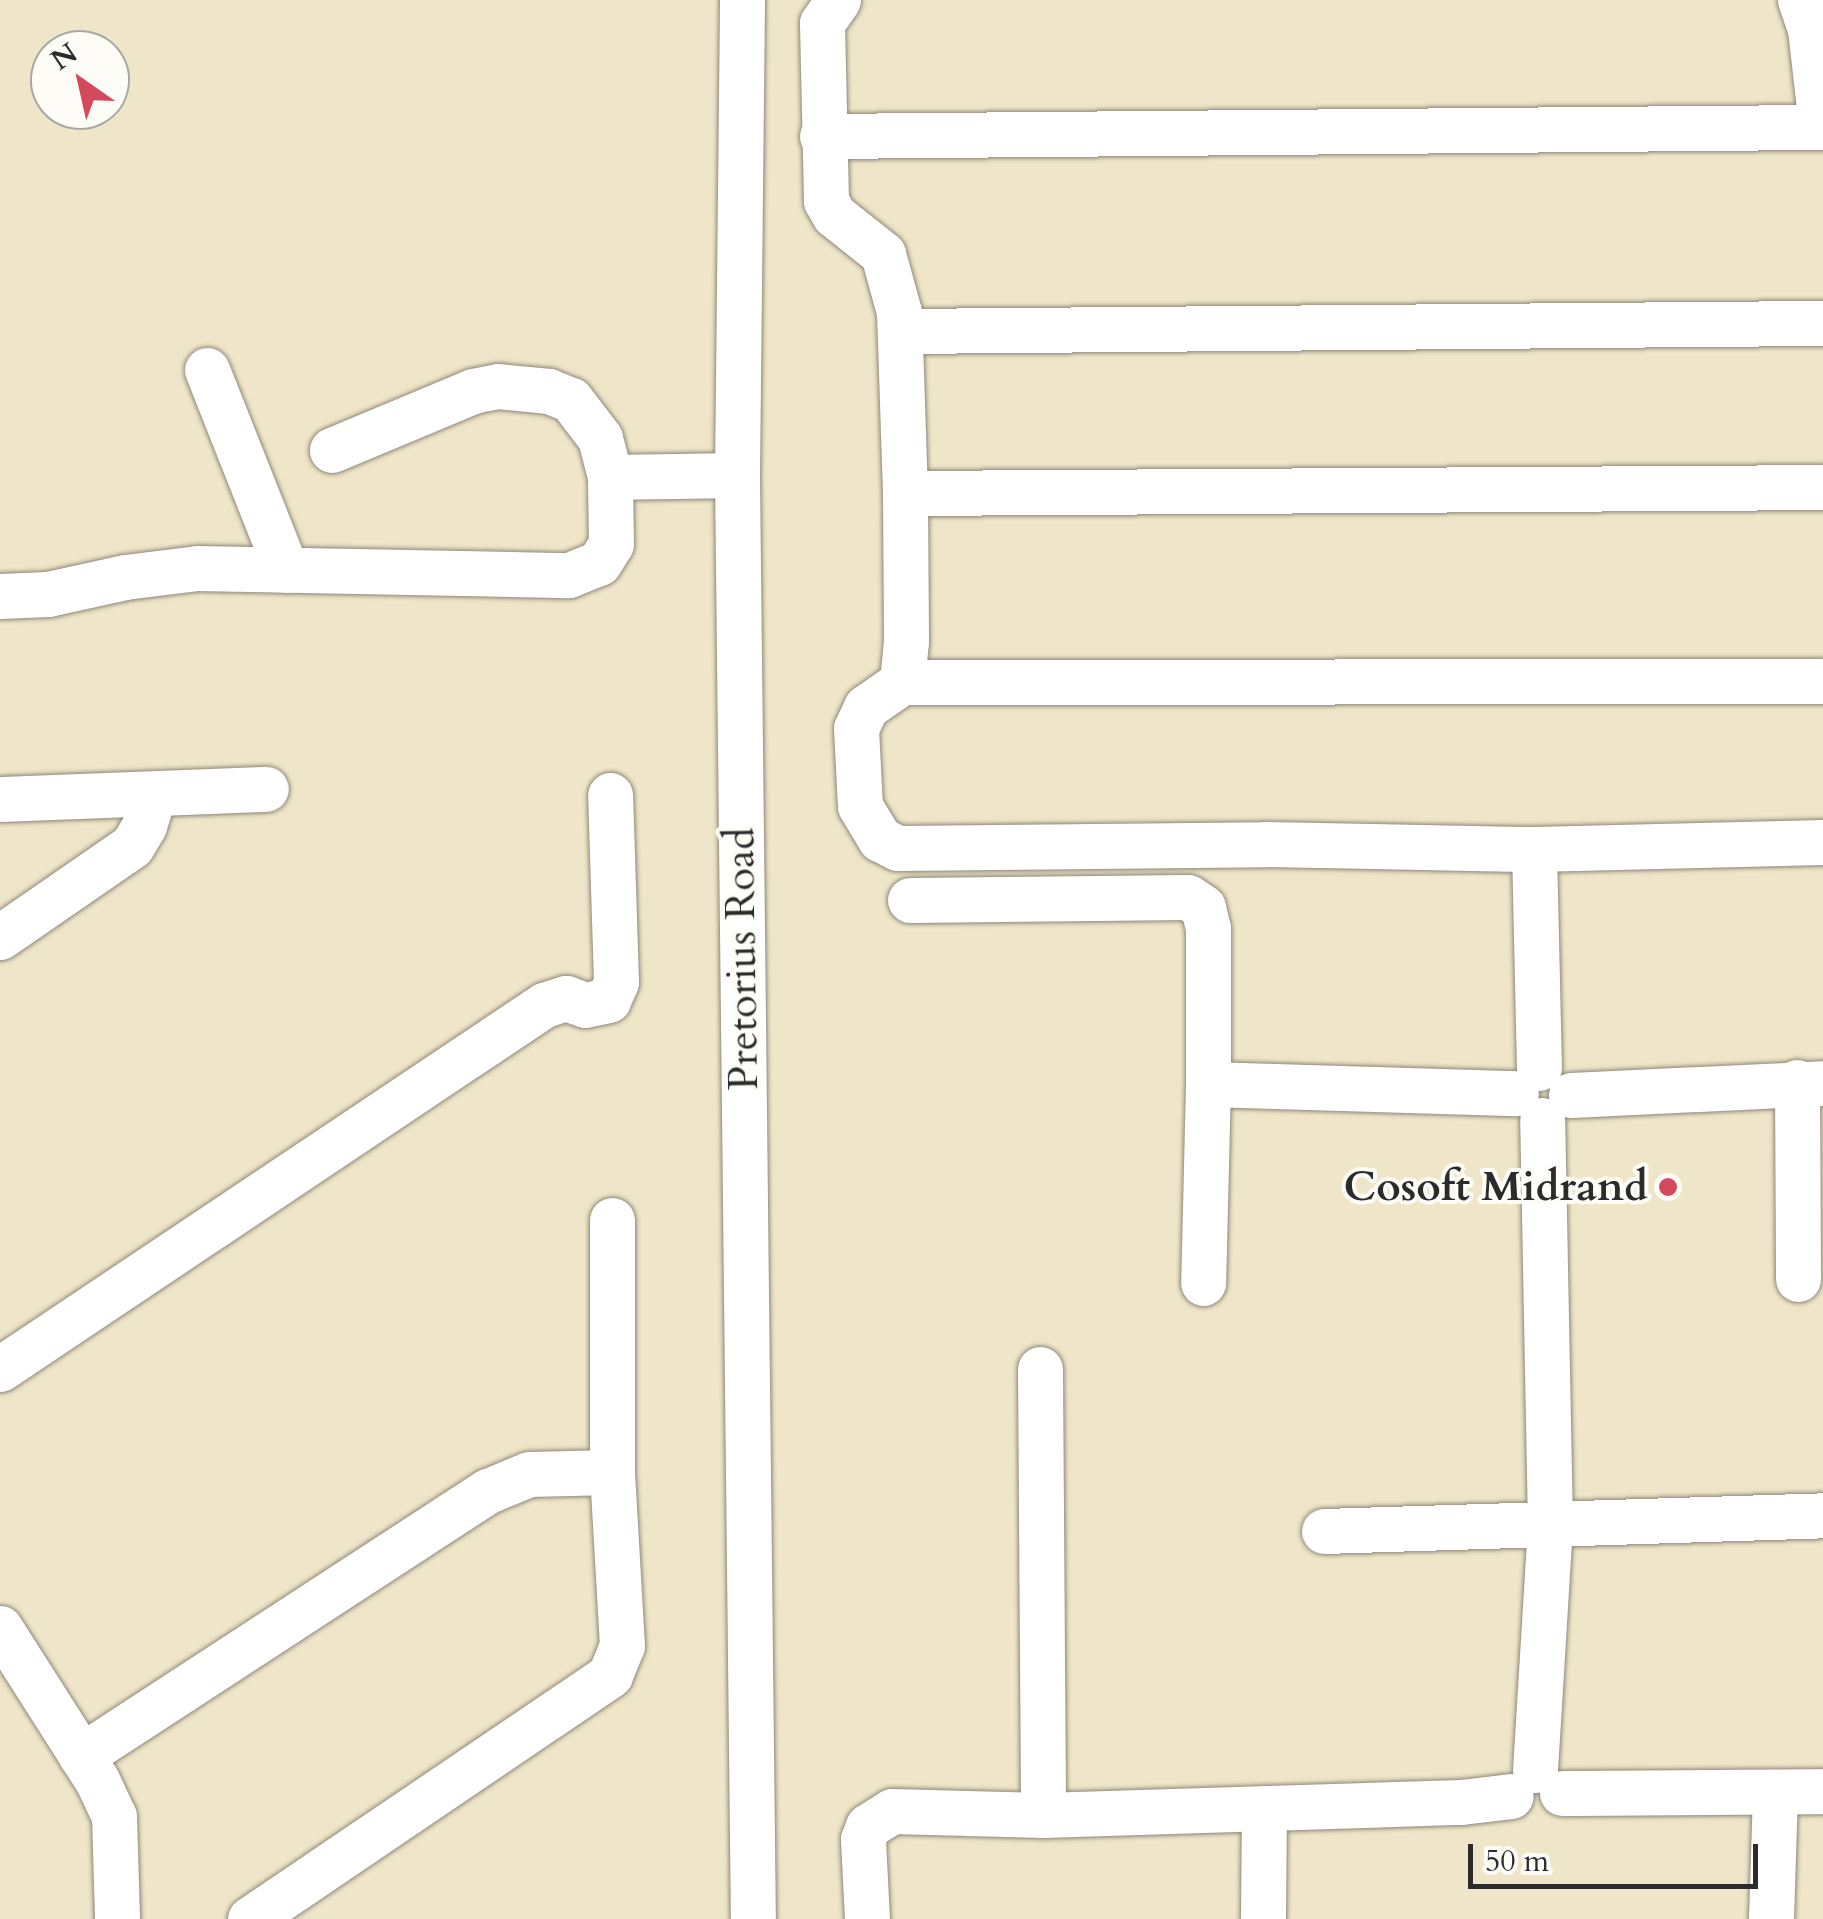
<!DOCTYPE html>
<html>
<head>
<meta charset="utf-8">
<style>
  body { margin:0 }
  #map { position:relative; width:1823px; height:1919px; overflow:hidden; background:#efe5c8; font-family:Cardo,serif }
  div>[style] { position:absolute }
  .roads { filter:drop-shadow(0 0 2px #8d887a) drop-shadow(0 0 2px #8d887a) }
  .minor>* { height:45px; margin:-22.5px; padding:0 22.5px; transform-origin:22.5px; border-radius:22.5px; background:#fff }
  .dots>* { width:28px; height:28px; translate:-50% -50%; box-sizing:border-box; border:5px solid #fdfcf7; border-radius:50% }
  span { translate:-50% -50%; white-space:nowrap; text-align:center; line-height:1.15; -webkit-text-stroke:8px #fdfcf7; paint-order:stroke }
  .street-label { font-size:42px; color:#2b2b2b }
  .poi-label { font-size:42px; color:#2b2b2b; font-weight:700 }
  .right { translate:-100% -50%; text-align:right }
  .north { position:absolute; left:30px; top:30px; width:100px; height:100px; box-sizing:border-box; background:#fdfcf7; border:2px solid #a9a8a5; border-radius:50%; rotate:326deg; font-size:28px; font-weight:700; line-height:40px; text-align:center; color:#2b2b2b }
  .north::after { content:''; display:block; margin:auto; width:35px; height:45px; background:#d1495b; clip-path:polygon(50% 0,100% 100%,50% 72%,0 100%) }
  .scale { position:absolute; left:1468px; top:1844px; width:290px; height:45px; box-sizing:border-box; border:5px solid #2b2b2b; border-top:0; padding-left:12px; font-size:30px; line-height:35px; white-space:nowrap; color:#2b2b2b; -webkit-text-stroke:8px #fdfcf7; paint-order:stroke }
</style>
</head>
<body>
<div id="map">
  <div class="roads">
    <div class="minor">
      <i style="left:742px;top:0;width:475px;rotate:90.6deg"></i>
      <i style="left:737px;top:475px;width:1444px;rotate:89.37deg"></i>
      <i style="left:838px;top:0;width:28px;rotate:125deg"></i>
      <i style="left:822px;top:23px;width:178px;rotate:88.7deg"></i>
      <i style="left:826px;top:201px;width:16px;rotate:60deg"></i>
      <i style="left:834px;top:215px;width:63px;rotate:38.5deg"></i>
      <i style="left:883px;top:254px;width:60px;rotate:74.6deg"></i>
      <i style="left:899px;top:312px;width:181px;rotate:88.1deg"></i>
      <i style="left:905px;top:493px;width:148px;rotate:89.6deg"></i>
      <i style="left:906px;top:641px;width:41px;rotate:95.6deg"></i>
      <i style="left:1800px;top:0;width:31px;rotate:71deg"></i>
      <i style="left:1810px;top:29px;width:98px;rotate:83.5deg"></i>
      <i style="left:822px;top:136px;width:1001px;rotate:-0.52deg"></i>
      <i style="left:900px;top:331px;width:923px;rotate:-0.5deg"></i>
      <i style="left:207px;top:370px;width:215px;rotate:68.4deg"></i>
      <i style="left:610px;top:477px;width:127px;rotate:-0.9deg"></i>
      <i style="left:905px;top:493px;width:918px;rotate:-0.37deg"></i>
      <i style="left:0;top:596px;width:48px;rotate:-2.4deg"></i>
      <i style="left:48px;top:594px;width:79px;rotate:-12.4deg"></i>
      <i style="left:125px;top:577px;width:73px;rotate:-7.1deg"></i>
      <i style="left:197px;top:568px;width:372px;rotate:1.1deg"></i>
      <i style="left:569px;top:575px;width:32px;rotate:-22deg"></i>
      <i style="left:599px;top:563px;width:22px;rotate:-58deg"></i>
      <i style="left:611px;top:544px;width:67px;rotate:-90.9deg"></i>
      <i style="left:610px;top:477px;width:40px;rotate:-104.4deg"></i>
      <i style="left:600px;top:438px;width:48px;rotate:-127.3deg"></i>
      <i style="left:571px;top:400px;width:24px;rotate:-158deg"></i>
      <i style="left:549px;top:391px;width:51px;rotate:-174.4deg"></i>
      <i style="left:498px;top:386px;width:25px;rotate:169deg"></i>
      <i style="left:473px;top:391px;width:153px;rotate:157.3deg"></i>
      <i style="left:1823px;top:681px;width:921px;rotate:179.94deg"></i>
      <i style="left:902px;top:682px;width:44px;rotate:145.2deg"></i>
      <i style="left:866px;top:707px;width:23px;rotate:115deg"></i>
      <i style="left:856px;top:728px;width:78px;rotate:87.1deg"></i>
      <i style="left:860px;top:806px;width:39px;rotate:59deg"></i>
      <i style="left:880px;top:839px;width:20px;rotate:27deg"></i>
      <i style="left:898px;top:848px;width:368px;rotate:-0.6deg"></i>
      <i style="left:1266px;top:844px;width:268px;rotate:1.1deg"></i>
      <i style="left:1534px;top:849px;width:289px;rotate:-1.4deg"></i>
      <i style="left:0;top:799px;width:266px;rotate:-2.2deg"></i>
      <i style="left:1534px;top:849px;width:219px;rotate:88.7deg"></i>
      <i style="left:910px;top:900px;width:278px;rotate:-0.6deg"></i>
      <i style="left:1188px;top:897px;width:18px;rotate:34deg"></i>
      <i style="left:1203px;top:907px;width:22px;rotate:77deg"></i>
      <i style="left:1208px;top:928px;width:156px;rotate:90deg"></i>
      <i style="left:1208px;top:1084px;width:199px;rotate:91.4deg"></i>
      <i style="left:0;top:937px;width:160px;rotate:-34.6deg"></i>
      <i style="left:132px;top:846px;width:23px;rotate:-59deg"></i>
      <i style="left:144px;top:826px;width:30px;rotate:-73deg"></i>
      <i style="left:1797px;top:1082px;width:197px;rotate:89.7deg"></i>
      <i style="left:1208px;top:1084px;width:308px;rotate:1.7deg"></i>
      <i style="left:1571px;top:1095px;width:252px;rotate:-2.7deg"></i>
      <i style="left:0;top:1369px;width:655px;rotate:-33.79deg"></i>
      <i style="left:544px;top:1005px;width:23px;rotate:-18deg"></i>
      <i style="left:566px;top:998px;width:20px;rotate:20deg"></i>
      <i style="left:585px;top:1005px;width:24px;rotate:-12deg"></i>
      <i style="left:608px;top:1000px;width:20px;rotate:-66deg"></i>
      <i style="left:616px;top:982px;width:187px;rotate:-91.8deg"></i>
      <i style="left:1040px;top:1369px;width:446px;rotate:89.6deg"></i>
      <i style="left:1324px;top:1531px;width:499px;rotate:-1.8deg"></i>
      <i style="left:0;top:1628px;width:180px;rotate:57.5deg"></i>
      <i style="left:97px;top:1780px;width:40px;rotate:65deg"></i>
      <i style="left:114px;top:1816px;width:103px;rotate:88.3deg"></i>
      <i style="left:81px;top:1756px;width:486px;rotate:-33.1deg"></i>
      <i style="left:488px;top:1491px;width:44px;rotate:-22.5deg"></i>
      <i style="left:529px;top:1474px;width:83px;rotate:-1.4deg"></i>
      <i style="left:1535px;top:1770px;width:244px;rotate:-86.5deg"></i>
      <i style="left:1550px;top:1526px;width:406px;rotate:-91.1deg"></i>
      <i style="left:1562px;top:1793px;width:261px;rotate:-0.4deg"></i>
      <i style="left:250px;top:1919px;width:435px;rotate:-34.1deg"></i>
      <i style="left:610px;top:1675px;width:31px;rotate:-68deg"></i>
      <i style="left:622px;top:1646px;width:174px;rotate:-93.3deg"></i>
      <i style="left:612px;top:1472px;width:252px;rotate:-90deg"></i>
      <i style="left:867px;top:1919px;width:80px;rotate:-92.9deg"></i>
      <i style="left:863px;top:1839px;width:14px;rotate:-69deg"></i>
      <i style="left:868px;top:1826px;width:28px;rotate:-32deg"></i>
      <i style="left:892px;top:1811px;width:151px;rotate:1.5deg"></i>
      <i style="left:1043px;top:1815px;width:418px;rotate:-1.8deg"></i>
      <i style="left:1461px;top:1802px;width:50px;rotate:-6.8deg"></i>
      <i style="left:1263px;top:1919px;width:111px;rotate:-89.5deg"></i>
      <i style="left:1771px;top:1919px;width:127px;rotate:-88.2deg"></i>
    </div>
  </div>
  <div class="dots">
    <i style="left:1668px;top:1187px;background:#d1495b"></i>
  </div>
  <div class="street-label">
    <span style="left:742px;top:959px;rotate:-91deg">Pretorius Road</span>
  </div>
  <div class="poi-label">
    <span class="right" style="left:1648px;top:1187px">Cosoft Midrand</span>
  </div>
  <div class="north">N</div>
  <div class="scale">50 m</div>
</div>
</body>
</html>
